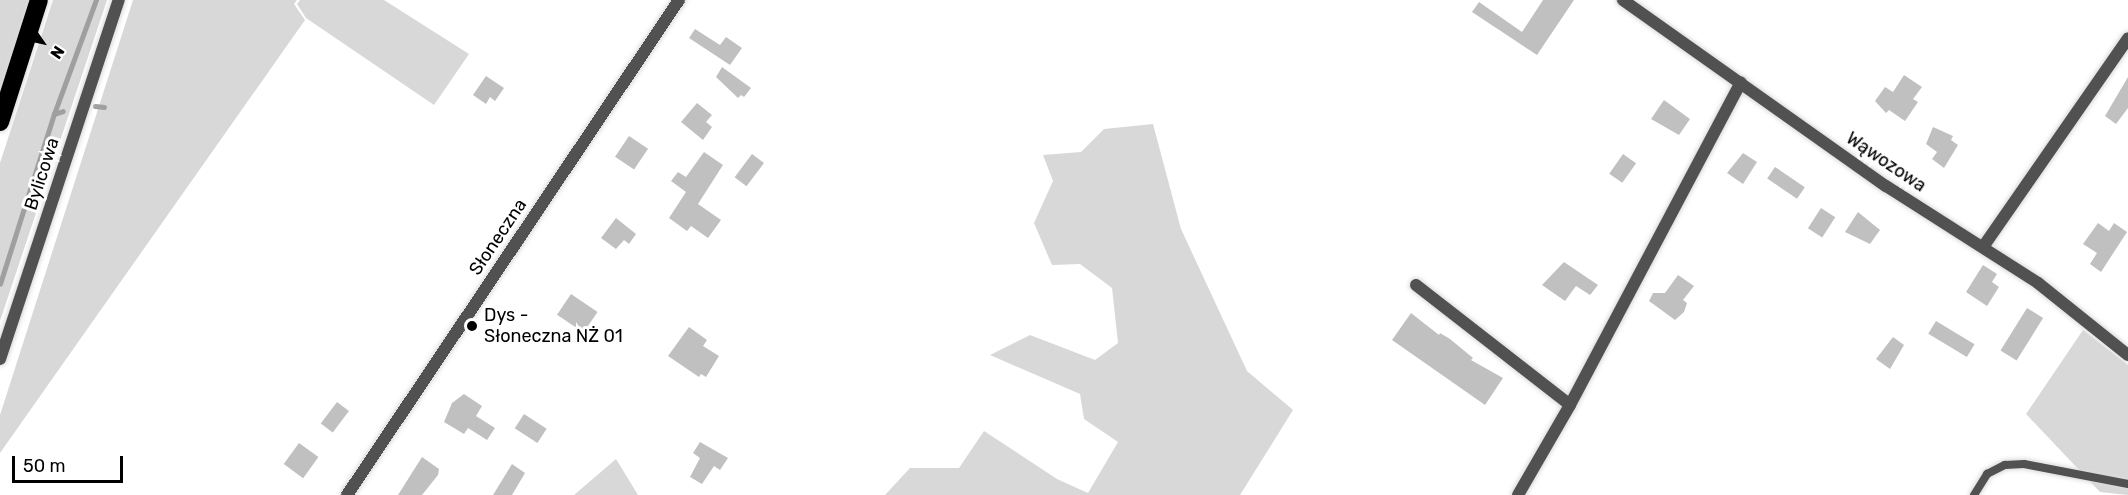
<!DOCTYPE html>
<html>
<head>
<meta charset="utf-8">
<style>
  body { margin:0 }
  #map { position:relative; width:2128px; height:495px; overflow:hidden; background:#fff; font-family:Rubik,sans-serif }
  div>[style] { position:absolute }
  .green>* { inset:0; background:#d8d8d8 }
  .stream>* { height:4.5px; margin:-2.25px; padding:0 2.25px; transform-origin:2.25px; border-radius:2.25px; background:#9f9f9f }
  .building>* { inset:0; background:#c0c0c0; transform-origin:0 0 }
  .roads { filter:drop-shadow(0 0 2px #dbdbdb) drop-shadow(0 0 2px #dbdbdb) }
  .service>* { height:8px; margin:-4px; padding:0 4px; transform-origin:4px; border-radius:4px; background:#515151 }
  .minor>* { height:12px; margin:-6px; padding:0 6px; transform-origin:6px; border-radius:6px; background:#515151 }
  .tertiary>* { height:12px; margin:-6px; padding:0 6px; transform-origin:6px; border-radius:6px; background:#515151 }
  .motorway>* { height:18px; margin:-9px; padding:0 9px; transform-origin:9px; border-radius:9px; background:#000 }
  .dots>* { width:16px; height:16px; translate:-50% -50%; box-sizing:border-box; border:3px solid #fff; border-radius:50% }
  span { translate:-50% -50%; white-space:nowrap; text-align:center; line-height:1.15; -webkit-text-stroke:6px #fff; paint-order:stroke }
  .street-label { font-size:18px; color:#000 }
  .poi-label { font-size:18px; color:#000 }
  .left { translate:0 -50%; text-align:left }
  .north { position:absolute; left:12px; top:12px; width:60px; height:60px; -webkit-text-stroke:4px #fff; paint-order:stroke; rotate:124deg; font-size:16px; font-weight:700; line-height:24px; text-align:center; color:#000 }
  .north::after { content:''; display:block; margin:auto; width:21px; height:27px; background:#000; clip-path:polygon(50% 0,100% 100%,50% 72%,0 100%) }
  .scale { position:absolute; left:12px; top:456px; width:111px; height:27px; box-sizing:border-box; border:3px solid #000; border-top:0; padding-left:8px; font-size:18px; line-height:21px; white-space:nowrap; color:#000; -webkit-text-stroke:4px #fff; paint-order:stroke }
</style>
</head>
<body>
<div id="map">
  <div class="green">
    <i style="clip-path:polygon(0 0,29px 0,0 97px)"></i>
    <i style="clip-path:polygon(53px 0,107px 0,0 321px,0 163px)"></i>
    <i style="clip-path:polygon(133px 0,297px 0,294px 4px,305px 20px,0 453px,0 415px)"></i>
    <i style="clip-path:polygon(300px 0,384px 0,469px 54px,434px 105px,306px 18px,297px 4px)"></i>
    <i style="clip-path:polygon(1153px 124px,1181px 229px,1247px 371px,1293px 410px,1240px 495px,885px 495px,910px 468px,959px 468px,984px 431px,1057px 479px,1088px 493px,1118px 442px,1084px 419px,1080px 394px,990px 355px,1030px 335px,1095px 360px,1118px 343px,1112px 288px,1080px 264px,1052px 265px,1034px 223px,1053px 181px,1043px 155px,1081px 152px,1104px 129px)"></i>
    <i style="clip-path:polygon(2083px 330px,2128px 365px,2128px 495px,2100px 492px,2026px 414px)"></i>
    <i style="clip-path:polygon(616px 459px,638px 495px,574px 495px)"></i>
  </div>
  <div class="stream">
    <i style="left:95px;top:106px;width:9px;rotate:6deg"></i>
    <i style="left:54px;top:114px;width:9px;rotate:-18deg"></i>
    <i style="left:0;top:284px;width:178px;rotate:-72.4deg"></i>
    <i style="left:54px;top:114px;width:121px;rotate:-69.8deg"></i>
  </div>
  <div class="building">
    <i style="clip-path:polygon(1543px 0,1574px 0,1537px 55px,1472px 12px,1479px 2px,1522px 32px)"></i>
    <i style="clip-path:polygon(695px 29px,720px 45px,726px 37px,742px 48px,730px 65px,689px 38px)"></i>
    <i style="clip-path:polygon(722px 67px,751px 88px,744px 97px,741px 95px,738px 98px,716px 77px)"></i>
    <i style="clip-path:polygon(1904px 75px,1922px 87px,1913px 99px,1918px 102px,1905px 121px,1889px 110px,1886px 113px,1875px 101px,1885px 87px,1893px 92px)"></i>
    <i style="clip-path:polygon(486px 76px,504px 88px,495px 101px,490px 97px,486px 104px,473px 95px)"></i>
    <i style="clip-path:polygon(2128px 77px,2128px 108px,2116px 124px,2105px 116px)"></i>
    <i style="clip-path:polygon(1664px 100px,1690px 119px,1679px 135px,1651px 119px)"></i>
    <i style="clip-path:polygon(697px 103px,712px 115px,706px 122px,712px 127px,703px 140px,681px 122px)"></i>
    <i style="clip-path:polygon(1933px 127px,1953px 136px,1951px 140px,1958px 145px,1944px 168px,1932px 159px,1937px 152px,1926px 144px)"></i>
    <i style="left:629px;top:136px;width:23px;height:25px;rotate:34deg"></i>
    <i style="clip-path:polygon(704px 152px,723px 165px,698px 204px,721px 220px,708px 238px,691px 226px,687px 231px,669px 218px,686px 192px,671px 181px,678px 172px,686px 177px)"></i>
    <i style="clip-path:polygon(1743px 153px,1757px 162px,1743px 184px,1727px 173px)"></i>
    <i style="left:752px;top:154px;width:15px;height:29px;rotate:37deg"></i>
    <i style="left:1623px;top:154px;width:16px;height:24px;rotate:35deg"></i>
    <i style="left:1775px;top:167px;width:36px;height:14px;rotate:34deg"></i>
    <i style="left:1821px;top:208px;width:17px;height:24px;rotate:33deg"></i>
    <i style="clip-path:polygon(1858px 212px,1880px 230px,1870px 244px,1845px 232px)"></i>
    <i style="clip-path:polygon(616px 218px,636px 234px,629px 244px,624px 240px,616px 249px,601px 238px)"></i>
    <i style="clip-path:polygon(2098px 223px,2109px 231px,2114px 223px,2127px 232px,2101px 272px,2090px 264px,2097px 253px,2083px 244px)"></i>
    <i style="clip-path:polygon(1564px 262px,1598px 285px,1590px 295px,1576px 286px,1565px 301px,1542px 285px)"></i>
    <i style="clip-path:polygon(1983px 265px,1997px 274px,1992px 282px,1999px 287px,1987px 306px,1966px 292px)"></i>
    <i style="clip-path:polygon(1678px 275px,1694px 286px,1683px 300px,1687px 303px,1684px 312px,1675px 320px,1649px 301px,1653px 293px,1665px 293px)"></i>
    <i style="left:571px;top:294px;width:32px;height:25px;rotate:34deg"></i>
    <i style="left:2027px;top:308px;width:19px;height:50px;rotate:32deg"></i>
    <i style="clip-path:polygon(1411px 313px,1439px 335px,1440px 333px,1450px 339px,1473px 358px,1471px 360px,1503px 378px,1485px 405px,1392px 340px)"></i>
    <i style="left:1936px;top:321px;width:45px;height:15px;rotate:31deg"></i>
    <i style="clip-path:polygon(689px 327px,707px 340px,703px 346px,719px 356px,706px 377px,701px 374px,699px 377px,668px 356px)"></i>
    <i style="clip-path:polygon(1893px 337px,1904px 345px,1890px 369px,1876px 359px)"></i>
    <i style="clip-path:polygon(464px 394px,482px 406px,476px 416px,495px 428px,487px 440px,468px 428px,464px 434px,444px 422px,452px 403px)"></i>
    <i style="left:337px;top:402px;width:15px;height:27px;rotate:37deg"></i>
    <i style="left:524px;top:414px;width:27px;height:17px;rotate:33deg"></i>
    <i style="clip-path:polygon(700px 442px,728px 458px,720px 470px,714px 466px,702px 484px,690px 477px,700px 458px,693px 453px)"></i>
    <i style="left:299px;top:443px;width:24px;height:26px;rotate:36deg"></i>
    <i style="clip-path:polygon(422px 457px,439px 469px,438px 475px,422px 495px,398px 495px)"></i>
    <i style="clip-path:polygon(512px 464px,525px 473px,512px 495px,493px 495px)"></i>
  </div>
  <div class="roads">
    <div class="service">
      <i style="left:1974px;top:495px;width:25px;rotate:-58deg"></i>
      <i style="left:1987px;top:474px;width:20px;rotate:-27deg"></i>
      <i style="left:2005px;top:465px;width:19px;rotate:-3deg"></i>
      <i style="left:2024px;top:464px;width:106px;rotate:10.9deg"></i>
    </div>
    <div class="minor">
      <i style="left:1623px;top:0;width:322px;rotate:35.3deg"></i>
      <i style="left:1886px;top:186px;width:180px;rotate:32.5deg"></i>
      <i style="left:2038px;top:283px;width:115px;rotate:38.7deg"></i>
      <i style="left:1983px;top:247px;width:254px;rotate:-55.2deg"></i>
      <i style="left:1416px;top:285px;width:195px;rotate:37.9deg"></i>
      <i style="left:347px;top:495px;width:596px;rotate:-56.15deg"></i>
      <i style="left:1518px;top:495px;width:104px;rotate:-60deg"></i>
      <i style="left:1570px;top:405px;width:365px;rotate:-62.1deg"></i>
    </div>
    <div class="tertiary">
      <i style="left:0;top:359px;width:378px;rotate:-71.7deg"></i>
    </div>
    <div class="motorway">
      <i style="left:0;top:122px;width:128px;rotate:-72.3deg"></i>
    </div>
  </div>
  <div class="dots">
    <i style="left:472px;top:326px;background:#000"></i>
  </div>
  <div class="street-label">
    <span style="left:1886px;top:162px;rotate:34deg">Wąwozowa</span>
    <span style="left:42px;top:174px;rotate:-72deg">Bylicowa</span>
    <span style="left:498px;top:237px;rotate:-56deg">Słoneczna</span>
  </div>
  <div class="poi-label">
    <span class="left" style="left:484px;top:326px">Dys -<br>Słoneczna NŻ 01</span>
  </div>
  <div class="north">N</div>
  <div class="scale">50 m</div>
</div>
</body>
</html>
